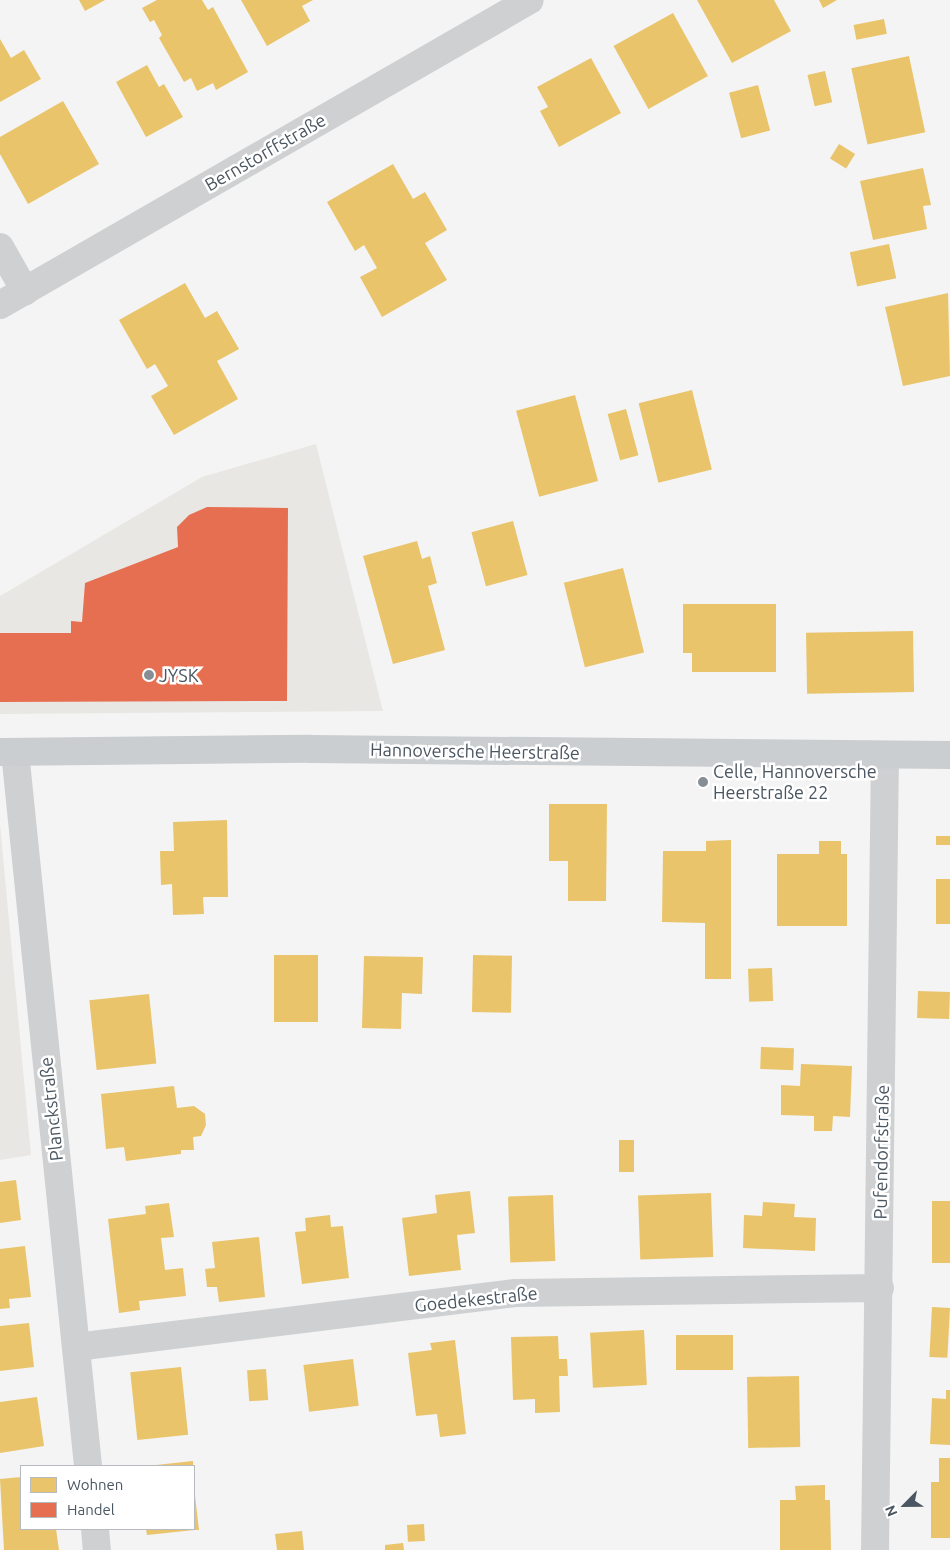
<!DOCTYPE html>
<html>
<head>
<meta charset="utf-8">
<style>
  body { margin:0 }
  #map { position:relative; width:950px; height:1550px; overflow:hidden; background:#f4f4f4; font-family:Ubuntu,sans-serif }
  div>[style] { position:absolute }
  .commercial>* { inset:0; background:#e8e7e3 }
  .homes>* { inset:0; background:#e9c46a; transform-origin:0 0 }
  .shops>* { inset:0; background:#e76f51 }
  .street>* { height:28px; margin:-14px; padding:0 14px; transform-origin:14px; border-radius:14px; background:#ced0d2 }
  .primary>* { height:28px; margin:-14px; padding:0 14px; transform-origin:14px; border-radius:14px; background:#caced1 }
  .dots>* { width:14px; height:14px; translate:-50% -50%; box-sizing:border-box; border:2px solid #fff; border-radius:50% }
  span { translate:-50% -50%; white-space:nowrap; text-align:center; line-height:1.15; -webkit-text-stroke:5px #fff; paint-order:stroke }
  .street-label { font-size:18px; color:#4a5661 }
  .poi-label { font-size:18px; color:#4a5661 }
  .left { translate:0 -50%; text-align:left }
  .legend { position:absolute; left:20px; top:1465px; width:175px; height:65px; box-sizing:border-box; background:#fff; border:1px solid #b7bbc0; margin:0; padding:6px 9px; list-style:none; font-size:15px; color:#4a5661 }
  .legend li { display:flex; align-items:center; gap:10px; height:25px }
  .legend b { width:25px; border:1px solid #b7bbc0 }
  .north { position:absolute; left:880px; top:1480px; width:50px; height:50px; -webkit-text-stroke:4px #fff; paint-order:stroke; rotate:247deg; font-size:14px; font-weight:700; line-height:20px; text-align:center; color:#4a5661 }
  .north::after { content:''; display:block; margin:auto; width:18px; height:22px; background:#4a5661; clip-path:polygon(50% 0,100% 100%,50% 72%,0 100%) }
</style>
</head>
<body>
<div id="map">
  <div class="commercial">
    <i style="clip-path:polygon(316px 444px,383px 711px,0 714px,0 596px,202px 477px)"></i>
    <i style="clip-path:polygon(0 824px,31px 1155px,0 1160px)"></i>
  </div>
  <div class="homes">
    <i style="clip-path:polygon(79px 0,105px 0,85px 11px)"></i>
    <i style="clip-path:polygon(157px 0,202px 0,208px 10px,213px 7px,248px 72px,216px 90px,213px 83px,197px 91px,191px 78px,184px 82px,159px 38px,162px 35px,154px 20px,150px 22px,142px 8px)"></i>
    <i style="clip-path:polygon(241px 0,313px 0,302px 6px,310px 21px,267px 46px)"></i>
    <i style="clip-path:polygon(697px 0,774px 0,791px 31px,732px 63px)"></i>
    <i style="clip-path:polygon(819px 0,837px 0,823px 8px)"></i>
    <i style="left:673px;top:13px;width:72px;height:68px;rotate:61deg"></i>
    <i style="left:884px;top:19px;width:15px;height:31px;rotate:79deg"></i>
    <i style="clip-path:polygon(0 39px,11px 58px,24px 50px,41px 79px,0 102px)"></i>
    <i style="left:909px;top:56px;width:78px;height:59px;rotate:78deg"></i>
    <i style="clip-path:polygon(591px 58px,621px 113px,559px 147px,540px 111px,548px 107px,537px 87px)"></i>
    <i style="clip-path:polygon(147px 65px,159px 87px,164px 84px,183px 117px,146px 137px,116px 82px)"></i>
    <i style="left:825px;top:71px;width:32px;height:18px;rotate:77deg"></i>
    <i style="left:758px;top:85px;width:47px;height:30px;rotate:75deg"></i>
    <i style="clip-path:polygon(63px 101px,99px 164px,28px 204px,0 154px,0 137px)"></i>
    <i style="left:839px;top:144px;width:19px;height:17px;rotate:32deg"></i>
    <i style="clip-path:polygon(393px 164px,413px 199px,425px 192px,447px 230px,425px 243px,447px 280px,382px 317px,360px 277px,377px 268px,364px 245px,355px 251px,327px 202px)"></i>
    <i style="clip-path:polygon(923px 168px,931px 205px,923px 206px,927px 229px,873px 240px,860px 181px)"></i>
    <i style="left:889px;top:244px;width:35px;height:40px;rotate:78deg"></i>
    <i style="clip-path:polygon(185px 283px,205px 318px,217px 311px,239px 349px,217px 361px,238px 399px,174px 435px,151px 396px,168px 386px,155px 364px,147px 369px,119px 320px)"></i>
    <i style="clip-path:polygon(948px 293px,950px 376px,903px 386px,885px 307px)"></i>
    <i style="left:692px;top:390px;width:82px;height:55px;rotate:76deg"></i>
    <i style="left:575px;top:395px;width:89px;height:61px;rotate:75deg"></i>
    <i style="left:626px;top:409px;width:48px;height:19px;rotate:75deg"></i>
    <i style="left:513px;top:521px;width:56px;height:43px;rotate:75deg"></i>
    <i style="clip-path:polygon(417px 541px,422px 559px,430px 556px,437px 583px,428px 586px,445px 650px,393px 664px,363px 556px)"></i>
    <i style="left:623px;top:568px;width:87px;height:61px;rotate:76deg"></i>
    <i style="clip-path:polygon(683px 604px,776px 604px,776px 672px,692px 672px,692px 653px,683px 653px)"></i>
    <i style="left:913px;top:631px;width:61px;height:107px;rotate:89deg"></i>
    <i style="clip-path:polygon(549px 804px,607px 804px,606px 901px,568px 901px,568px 861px,549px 861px)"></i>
    <i style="clip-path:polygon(227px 820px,228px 897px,203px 897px,204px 914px,173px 915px,172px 884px,161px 885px,160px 851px,174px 851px,173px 822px)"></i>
    <i style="left:936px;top:836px;width:14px;height:9px"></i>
    <i style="clip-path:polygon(731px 840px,731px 979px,705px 979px,705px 923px,662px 922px,663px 851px,706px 851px,706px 841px)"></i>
    <i style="clip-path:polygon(819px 841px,841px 841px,841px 854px,847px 854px,847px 926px,777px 926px,777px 854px,819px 854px)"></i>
    <i style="left:936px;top:879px;width:14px;height:45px"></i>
    <i style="left:274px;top:955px;width:44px;height:67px"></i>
    <i style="left:473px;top:955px;width:39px;height:57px;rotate:1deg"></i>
    <i style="clip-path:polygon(364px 956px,423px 957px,422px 994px,402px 993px,401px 1029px,362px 1028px)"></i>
    <i style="left:772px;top:968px;width:33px;height:24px;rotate:88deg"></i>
    <i style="left:918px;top:991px;width:32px;height:27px;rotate:2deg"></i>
    <i style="left:149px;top:994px;width:70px;height:60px;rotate:84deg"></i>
    <i style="left:761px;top:1047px;width:33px;height:22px;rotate:2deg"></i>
    <i style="clip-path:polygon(801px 1064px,852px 1066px,850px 1117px,833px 1116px,832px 1131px,814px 1131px,814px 1116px,781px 1115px,781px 1085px,800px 1086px)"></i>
    <i style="clip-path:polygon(174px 1086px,177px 1108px,194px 1106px,205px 1114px,206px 1125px,201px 1136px,193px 1137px,194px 1150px,181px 1150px,181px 1154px,126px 1161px,124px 1147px,106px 1149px,101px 1094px)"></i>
    <i style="left:619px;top:1140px;width:15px;height:32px"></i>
    <i style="clip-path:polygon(16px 1180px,21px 1220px,0 1223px,0 1182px)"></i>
    <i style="clip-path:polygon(470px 1191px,475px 1233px,457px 1235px,461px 1270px,409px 1276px,402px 1218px,437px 1213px,435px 1195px)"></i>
    <i style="left:711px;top:1193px;width:64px;height:73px;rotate:88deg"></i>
    <i style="left:553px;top:1195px;width:66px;height:45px;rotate:88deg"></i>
    <i style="left:950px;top:1201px;width:62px;height:18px;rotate:90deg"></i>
    <i style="clip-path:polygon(763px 1202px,795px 1204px,794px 1217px,816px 1218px,815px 1251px,743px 1248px,744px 1215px,762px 1216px)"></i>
    <i style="clip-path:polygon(169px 1203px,174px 1237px,161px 1238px,165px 1270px,183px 1268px,186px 1296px,139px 1301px,140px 1310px,119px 1313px,108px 1219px,146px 1214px,145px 1206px)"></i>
    <i style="clip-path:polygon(330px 1215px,331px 1227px,343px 1226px,349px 1278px,302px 1284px,295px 1232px,306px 1231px,305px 1218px)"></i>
    <i style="clip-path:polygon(259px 1237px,265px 1297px,219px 1302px,217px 1287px,207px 1287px,205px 1269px,215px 1268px,212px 1242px)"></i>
    <i style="clip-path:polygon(25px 1246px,31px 1297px,9px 1299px,10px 1308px,0 1309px,0 1249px)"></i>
    <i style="left:932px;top:1307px;width:18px;height:50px;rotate:3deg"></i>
    <i style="clip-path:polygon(29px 1323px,34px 1367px,0 1371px,0 1326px)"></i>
    <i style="left:644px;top:1330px;width:55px;height:54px;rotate:87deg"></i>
    <i style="left:733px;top:1335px;width:35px;height:57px;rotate:90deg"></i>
    <i style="clip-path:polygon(558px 1336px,559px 1359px,567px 1359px,568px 1376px,559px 1376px,560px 1412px,535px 1413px,535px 1399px,513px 1400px,511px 1337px)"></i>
    <i style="clip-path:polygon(455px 1340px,466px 1434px,440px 1437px,437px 1414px,416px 1416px,408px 1353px,432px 1350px,430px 1343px)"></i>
    <i style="left:353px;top:1359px;width:47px;height:50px;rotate:83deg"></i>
    <i style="left:181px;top:1367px;width:68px;height:51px;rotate:84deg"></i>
    <i style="left:266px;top:1369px;width:31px;height:19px;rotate:86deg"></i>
    <i style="left:799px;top:1376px;width:71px;height:52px;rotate:89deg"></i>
    <i style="clip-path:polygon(946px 1390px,950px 1390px,950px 1445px,930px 1444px,932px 1398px,946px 1399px)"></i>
    <i style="clip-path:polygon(37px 1397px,44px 1446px,0 1453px,0 1402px)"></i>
    <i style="clip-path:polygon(939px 1458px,950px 1458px,950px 1538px,931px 1538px,931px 1482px,939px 1482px)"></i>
    <i style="clip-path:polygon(193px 1461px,193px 1466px,157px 1466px,156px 1465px)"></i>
    <i style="clip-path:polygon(21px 1477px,21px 1529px,56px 1529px,59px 1550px,4px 1550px,0 1479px)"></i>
    <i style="clip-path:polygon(825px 1485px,825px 1500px,830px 1500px,831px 1550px,780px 1550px,780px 1500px,796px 1500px,795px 1486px)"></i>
    <i style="clip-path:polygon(194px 1487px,199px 1530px,194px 1530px)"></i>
    <i style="left:424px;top:1524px;width:17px;height:17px;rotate:87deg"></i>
    <i style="clip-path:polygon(146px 1529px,193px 1529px,194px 1530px,147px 1535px)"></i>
    <i style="clip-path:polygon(302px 1531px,304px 1550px,277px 1550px,275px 1534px)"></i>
    <i style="clip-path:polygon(403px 1543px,404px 1550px,385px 1550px,385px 1545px)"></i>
  </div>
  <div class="shops">
    <i style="clip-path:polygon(207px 507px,288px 508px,287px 701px,0 702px,0 633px,71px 633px,71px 621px,82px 622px,85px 583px,178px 547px,177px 527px,189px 515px)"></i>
  </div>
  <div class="street">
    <i style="left:0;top:247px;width:51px;rotate:60.4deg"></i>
    <i style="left:0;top:305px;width:611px;rotate:-29.92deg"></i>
    <i style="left:15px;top:752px;width:718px;rotate:84.16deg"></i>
    <i style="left:76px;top:1347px;width:443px;rotate:-7deg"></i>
    <i style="left:516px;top:1293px;width:364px;rotate:-0.8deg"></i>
    <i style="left:95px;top:1529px;width:21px;rotate:85deg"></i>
    <i style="left:875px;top:1550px;width:795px;rotate:-89.28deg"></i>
  </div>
  <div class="primary">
    <i style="left:0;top:752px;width:310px;rotate:-0.6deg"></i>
    <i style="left:310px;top:749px;width:640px;rotate:0.54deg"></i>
  </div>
  <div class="dots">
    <i style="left:149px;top:675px;background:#868d94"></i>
    <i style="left:703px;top:782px;background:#868d94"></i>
  </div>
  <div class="street-label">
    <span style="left:265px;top:152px;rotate:-30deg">Bernstorffstraße</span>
    <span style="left:475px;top:751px;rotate:1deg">Hannoversche Heerstraße</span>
    <span style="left:51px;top:1109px;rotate:-96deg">Planckstraße</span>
    <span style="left:881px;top:1152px;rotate:-89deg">Pufendorfstraße</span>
    <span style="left:476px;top:1299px;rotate:-6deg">Goedekestraße</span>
  </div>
  <div class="poi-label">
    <span class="left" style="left:159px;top:675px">JYSK</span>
    <span class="left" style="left:713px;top:782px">Celle, Hannoversche<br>Heerstraße 22</span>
  </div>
  <ul class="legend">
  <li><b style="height:14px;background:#e9c46a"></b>Wohnen</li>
  <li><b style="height:14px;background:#e76f51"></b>Handel</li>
  </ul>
  <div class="north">N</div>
</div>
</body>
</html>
